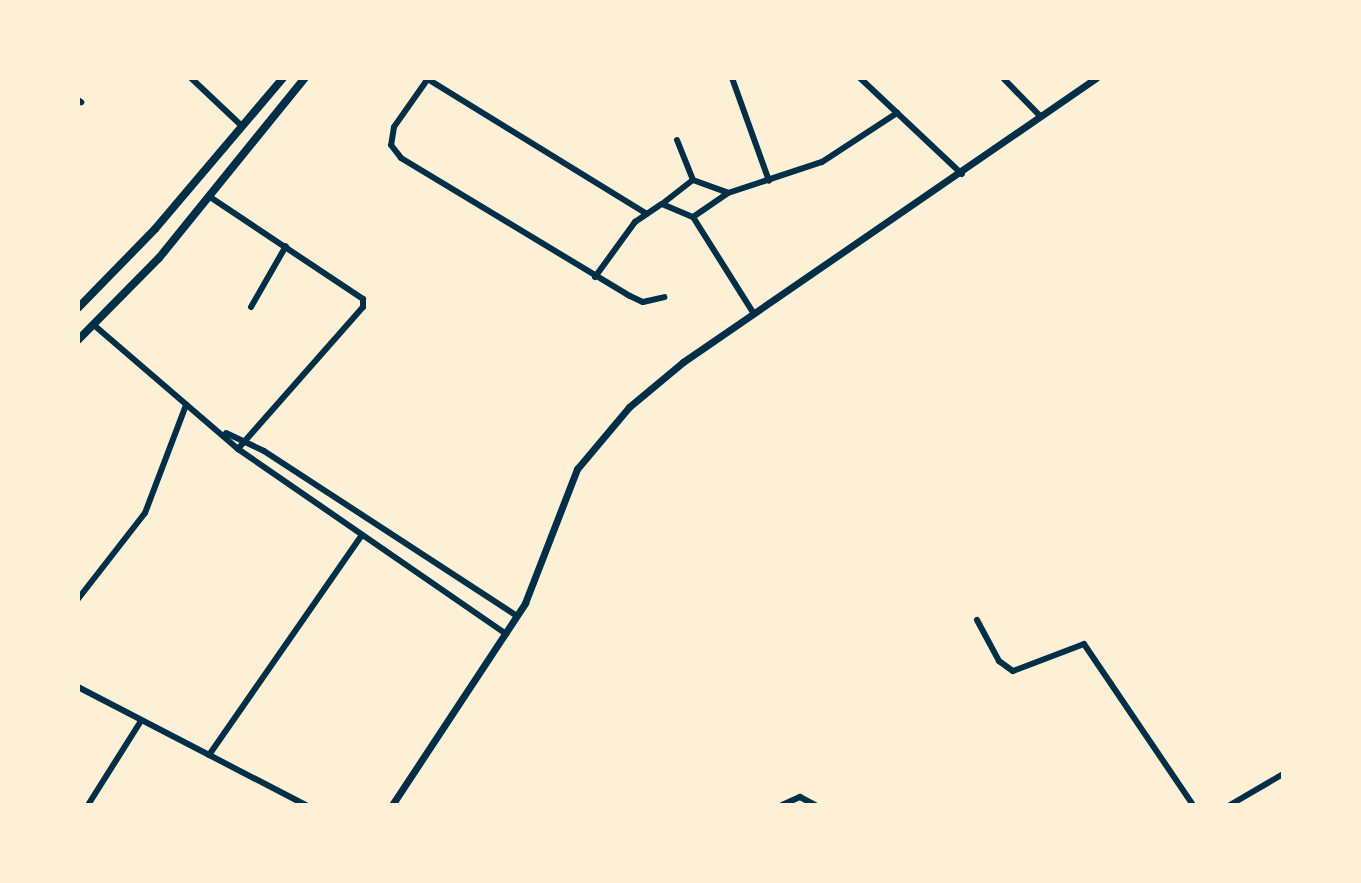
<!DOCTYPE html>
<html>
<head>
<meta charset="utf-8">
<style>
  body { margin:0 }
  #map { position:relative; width:1361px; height:883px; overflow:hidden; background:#fdf0d5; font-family:Mulish,sans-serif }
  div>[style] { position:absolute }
  .minor>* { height:6px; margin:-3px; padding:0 3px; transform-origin:3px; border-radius:3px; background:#003049 }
  .tertiary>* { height:7px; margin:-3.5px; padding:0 3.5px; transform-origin:3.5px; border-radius:3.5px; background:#003049 }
  .secondary>* { height:8px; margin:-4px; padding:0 4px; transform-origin:4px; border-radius:4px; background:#003049 }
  span { translate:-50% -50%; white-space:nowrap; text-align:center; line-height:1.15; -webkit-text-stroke:7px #fdf0d5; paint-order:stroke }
  .frame { position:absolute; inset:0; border:80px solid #fdf0d5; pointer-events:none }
</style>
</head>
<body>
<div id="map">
  <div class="minor">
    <i style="left:191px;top:78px;width:71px;rotate:43.3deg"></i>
    <i style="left:426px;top:78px;width:259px;rotate:31.6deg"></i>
    <i style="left:732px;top:78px;width:109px;rotate:70.2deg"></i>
    <i style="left:860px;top:78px;width:140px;rotate:43.3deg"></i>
    <i style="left:1003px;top:78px;width:54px;rotate:45.7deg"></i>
    <i style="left:427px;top:80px;width:57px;rotate:125.1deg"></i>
    <i style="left:394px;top:127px;width:18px;rotate:99deg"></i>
    <i style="left:391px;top:145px;width:16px;rotate:52deg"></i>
    <i style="left:401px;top:158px;width:267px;rotate:31.1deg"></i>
    <i style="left:630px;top:296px;width:14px;rotate:25deg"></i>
    <i style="left:643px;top:302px;width:22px;rotate:-13deg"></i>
    <i style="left:78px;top:100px;width:4px;rotate:34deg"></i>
    <i style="left:677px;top:140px;width:43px;rotate:68.2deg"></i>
    <i style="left:210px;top:197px;width:184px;rotate:33.7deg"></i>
    <i style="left:363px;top:299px;width:8px;rotate:90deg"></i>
    <i style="left:363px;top:307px;width:189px;rotate:131.4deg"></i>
    <i style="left:662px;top:204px;width:39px;rotate:-38deg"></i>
    <i style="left:693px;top:180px;width:37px;rotate:20deg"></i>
    <i style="left:693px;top:217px;width:42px;rotate:-34.4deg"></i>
    <i style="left:728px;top:193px;width:99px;rotate:-18.3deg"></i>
    <i style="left:822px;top:162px;width:90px;rotate:-33.2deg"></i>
    <i style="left:595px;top:277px;width:68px;rotate:-54deg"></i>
    <i style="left:635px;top:222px;width:32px;rotate:-34deg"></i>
    <i style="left:662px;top:204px;width:34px;rotate:23deg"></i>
    <i style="left:693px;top:217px;width:115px;rotate:57.8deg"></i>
    <i style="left:251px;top:307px;width:70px;rotate:-60.2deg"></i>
    <i style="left:95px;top:326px;width:189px;rotate:40.7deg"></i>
    <i style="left:238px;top:449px;width:326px;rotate:34.6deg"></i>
    <i style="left:226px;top:433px;width:42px;rotate:25.3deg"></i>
    <i style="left:264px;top:451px;width:302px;rotate:33.1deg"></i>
    <i style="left:78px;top:599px;width:109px;rotate:-52.1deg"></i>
    <i style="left:145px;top:513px;width:116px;rotate:-69.2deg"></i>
    <i style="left:977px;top:620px;width:47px;rotate:61.8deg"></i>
    <i style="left:999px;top:661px;width:17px;rotate:36deg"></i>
    <i style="left:1013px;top:671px;width:76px;rotate:-20.8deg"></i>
    <i style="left:1084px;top:644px;width:194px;rotate:55.9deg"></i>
    <i style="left:78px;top:687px;width:257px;rotate:27.4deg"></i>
    <i style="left:209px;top:755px;width:267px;rotate:-55.2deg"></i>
    <i style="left:88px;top:805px;width:99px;rotate:-57.8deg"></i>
    <i style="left:782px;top:805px;width:20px;rotate:-24deg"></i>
    <i style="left:800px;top:797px;width:17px;rotate:28deg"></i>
    <i style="left:1230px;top:805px;width:61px;rotate:-30.3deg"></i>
  </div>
  <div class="tertiary">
    <i style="left:392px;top:805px;width:242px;rotate:-56.6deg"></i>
    <i style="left:525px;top:603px;width:144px;rotate:-68.8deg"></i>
    <i style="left:577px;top:469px;width:81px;rotate:-50deg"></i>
    <i style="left:629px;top:407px;width:70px;rotate:-39.8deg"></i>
    <i style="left:683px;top:362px;width:501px;rotate:-34.51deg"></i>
  </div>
  <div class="secondary">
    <i style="left:78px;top:308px;width:110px;rotate:-45.7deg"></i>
    <i style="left:155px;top:229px;width:198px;rotate:-49.7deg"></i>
    <i style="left:78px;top:340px;width:115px;rotate:-45.4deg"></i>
    <i style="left:159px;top:258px;width:232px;rotate:-51deg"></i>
  </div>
  <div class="frame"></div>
</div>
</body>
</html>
